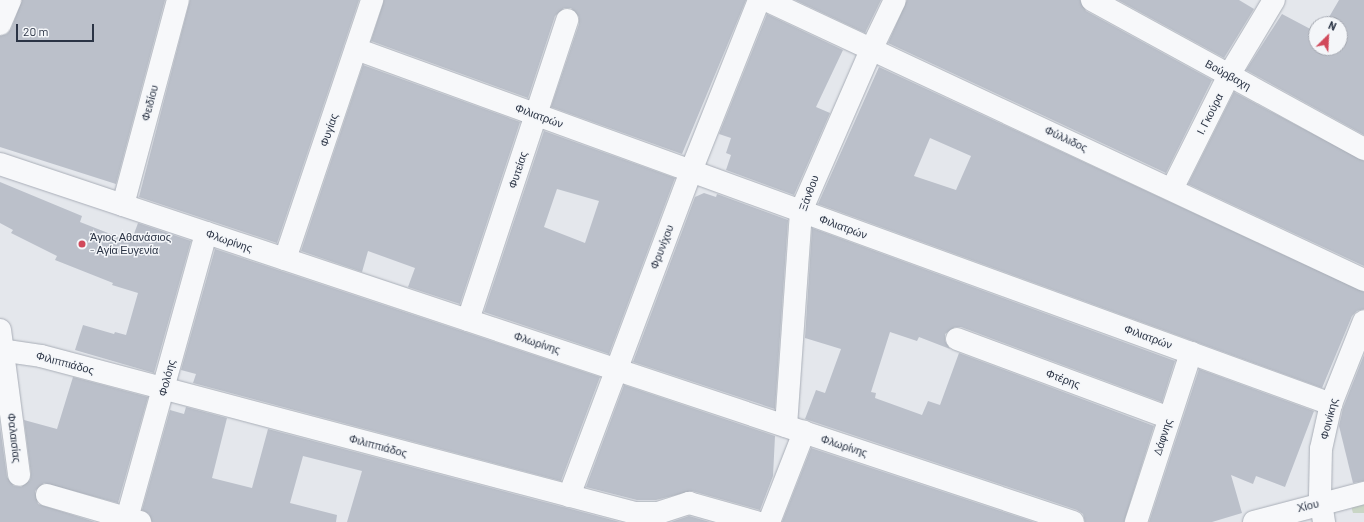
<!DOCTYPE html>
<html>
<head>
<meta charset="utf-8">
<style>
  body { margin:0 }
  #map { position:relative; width:1364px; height:522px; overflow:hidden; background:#e4e7ec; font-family:Barlow,sans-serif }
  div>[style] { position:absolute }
  .green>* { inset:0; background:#c9d6c5 }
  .building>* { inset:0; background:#bbc0ca }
  .roads { filter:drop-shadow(0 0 1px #a9aeb7) drop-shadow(0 0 1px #a9aeb7) }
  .minor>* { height:22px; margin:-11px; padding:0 11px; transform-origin:11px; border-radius:11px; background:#f7f8fa }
  .dots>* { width:11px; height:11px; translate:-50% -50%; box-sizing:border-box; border:2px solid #f4f6f9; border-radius:50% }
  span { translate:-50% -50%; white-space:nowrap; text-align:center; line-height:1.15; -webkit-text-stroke:3px #f4f6f9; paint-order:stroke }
  .street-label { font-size:11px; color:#2b3445 }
  .poi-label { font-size:11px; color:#2b3445 }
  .left { translate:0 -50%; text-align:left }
  .north { position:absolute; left:1308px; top:16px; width:40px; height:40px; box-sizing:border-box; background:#f4f6f9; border:1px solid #a4a8b1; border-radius:50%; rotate:24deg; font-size:11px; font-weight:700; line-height:16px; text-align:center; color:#2b3445 }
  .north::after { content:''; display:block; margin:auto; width:14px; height:18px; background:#d1495b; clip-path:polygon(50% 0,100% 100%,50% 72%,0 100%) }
  .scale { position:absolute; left:16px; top:24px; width:78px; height:18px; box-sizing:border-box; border:2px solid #2b3445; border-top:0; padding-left:5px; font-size:12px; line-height:14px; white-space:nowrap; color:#2b3445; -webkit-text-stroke:3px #f4f6f9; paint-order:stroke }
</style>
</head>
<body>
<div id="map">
  <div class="green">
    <i style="clip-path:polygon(1364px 502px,1364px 513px,1353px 513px,1351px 506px)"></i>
  </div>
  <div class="building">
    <i style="clip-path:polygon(22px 0,165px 0,116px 184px,0 147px,0 36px,7px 34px,11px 29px)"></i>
    <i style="clip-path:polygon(190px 0,359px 0,277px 243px,139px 197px)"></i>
    <i style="clip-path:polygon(384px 0,746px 0,682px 154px,551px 107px,579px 24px,579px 17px,571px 8px,564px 8px,555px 16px,528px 98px,371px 41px)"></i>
    <i style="clip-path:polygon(795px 0,881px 0,865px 33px)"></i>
    <i style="clip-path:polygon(907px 0,1080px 0,1086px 11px,1212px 80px,1166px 173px,888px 43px)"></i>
    <i style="clip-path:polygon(1118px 0,1239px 0,1254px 9px,1224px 58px)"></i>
    <i style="clip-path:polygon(1339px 0,1364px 0,1364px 135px,1246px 70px,1282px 14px,1316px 32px,1316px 48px,1340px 48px,1340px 24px,1325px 24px)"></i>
    <i style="clip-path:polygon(767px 14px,843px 50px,816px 107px,830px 113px,794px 195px,726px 170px,731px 155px,726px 153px,731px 138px,719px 134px)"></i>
    <i style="clip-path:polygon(363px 65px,520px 122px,460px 304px,408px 287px,415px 268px,368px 251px,362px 272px,301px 251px)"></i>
    <i style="clip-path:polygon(evenodd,879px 67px,1364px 292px,1364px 309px,1357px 311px,1352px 316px,1322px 388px,818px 204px,879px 67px,930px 138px,971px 156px,956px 190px,914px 176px,930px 138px)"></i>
    <i style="clip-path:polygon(1234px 92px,1364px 161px,1364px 266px,1188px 184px)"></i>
    <i style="clip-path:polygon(evenodd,544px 131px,675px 178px,609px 354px,484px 312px,544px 131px,557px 189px,599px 201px,585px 243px,544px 227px,557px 189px)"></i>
    <i style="clip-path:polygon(0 182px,82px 216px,80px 222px,131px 242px,138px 223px,191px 241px,154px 373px,75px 350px,83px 325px,114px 334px,115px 332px,126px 335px,138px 293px,112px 285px,113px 283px,55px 260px,57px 256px,11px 233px,13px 230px,0 223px)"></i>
    <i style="clip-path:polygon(704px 193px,716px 197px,717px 194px,788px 220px,775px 409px,633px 362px,695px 197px)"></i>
    <i style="clip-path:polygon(812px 228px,1175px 361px,1162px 402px,961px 327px,955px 327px,945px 334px,945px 341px,950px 349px,919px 337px,917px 341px,890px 332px,871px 392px,876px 393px,875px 398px,922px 415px,928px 401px,940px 405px,959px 353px,1154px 426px,1124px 522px,1085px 522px,1083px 514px,1077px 510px,805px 419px,816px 390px,825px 393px,841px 349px,805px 338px)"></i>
    <i style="clip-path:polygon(215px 249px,600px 377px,561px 481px,193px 383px,196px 374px,181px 370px)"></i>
    <i style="clip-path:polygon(1364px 355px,1364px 481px,1353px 483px,1339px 426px,1343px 408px)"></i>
    <i style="clip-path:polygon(1199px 369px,1314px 411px,1285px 487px,1256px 476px,1253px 484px,1231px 475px,1242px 513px,1212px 522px,1149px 522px)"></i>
    <i style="clip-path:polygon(73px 377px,148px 397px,118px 503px,44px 483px,35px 491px,38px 504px,95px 522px,0 522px,0 426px,7px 477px,14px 486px,21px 487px,30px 480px,31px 474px,24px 420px,57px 429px)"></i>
    <i style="clip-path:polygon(624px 385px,775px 436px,773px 476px,760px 510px,692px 491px,656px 500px,637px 500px,586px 487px)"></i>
    <i style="clip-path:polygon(186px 407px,227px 418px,212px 478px,252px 488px,268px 429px,620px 522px,347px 522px,362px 471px,303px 456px,290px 503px,337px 515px,336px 522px,152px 522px,149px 514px,142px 510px,170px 410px,184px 414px)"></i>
    <i style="clip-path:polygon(811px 448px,1034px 522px,782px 522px)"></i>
    <i style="clip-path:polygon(689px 516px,710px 522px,671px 522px)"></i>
  </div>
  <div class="roads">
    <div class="minor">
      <i style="left:766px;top:0;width:660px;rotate:25.09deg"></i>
      <i style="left:1092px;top:0;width:310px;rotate:28.7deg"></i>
      <i style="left:0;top:24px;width:26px;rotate:-67deg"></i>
      <i style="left:356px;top:49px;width:1038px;rotate:20.01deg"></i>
      <i style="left:0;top:164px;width:1131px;rotate:18.45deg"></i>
      <i style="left:1172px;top:189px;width:127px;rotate:-63.4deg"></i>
      <i style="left:1229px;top:75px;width:87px;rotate:-59deg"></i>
      <i style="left:123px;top:205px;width:212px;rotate:-75deg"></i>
      <i style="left:285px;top:259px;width:273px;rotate:-71.4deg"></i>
      <i style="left:468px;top:320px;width:316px;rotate:-71.7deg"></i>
      <i style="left:0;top:330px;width:146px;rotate:82.5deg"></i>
      <i style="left:957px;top:339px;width:226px;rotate:20.4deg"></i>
      <i style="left:0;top:350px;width:41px;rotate:8.3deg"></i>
      <i style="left:41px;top:356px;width:614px;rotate:14.81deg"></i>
      <i style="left:635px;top:513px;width:23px"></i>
      <i style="left:658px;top:513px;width:33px;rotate:-18deg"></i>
      <i style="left:689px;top:503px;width:70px;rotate:15.8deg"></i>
      <i style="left:786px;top:426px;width:216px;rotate:-86deg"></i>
      <i style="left:801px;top:211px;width:176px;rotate:-66.5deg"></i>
      <i style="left:871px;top:50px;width:55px;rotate:-64.4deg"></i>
      <i style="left:47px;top:495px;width:97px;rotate:16.2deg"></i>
      <i style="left:569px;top:496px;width:347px;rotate:-69.4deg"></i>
      <i style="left:691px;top:171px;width:184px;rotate:-68.3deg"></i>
      <i style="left:126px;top:522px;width:300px;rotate:-74.5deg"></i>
      <i style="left:769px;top:522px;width:97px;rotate:-68.7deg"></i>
      <i style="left:1136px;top:522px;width:178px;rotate:-72deg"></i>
      <i style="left:1254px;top:522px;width:114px;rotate:-14.8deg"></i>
      <i style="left:1324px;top:522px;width:26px;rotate:-99deg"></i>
      <i style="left:1320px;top:496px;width:47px;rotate:-88.8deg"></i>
      <i style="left:1321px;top:449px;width:46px;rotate:-77.5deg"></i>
      <i style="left:1331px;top:404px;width:89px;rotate:-68.3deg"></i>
    </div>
  </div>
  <div class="dots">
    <i style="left:82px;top:244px;background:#d1495b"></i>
  </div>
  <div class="street-label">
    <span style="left:1228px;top:75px;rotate:29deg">Βούρβαχη</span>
    <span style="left:150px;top:103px;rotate:-75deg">Φειδίου</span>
    <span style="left:1210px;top:114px;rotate:-63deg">Ι. Γκούρα</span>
    <span style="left:539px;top:116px;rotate:20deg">Φιλιατρών</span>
    <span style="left:329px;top:130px;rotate:-71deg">Φυγίας</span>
    <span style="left:1066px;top:139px;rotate:25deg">Φύλλιδος</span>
    <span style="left:518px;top:170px;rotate:-72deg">Φυτείας</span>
    <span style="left:809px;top:193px;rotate:-70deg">Ξάνθου</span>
    <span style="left:843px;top:227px;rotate:20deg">Φιλιατρών</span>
    <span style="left:229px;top:241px;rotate:19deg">Φλωρίνης</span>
    <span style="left:662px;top:247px;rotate:-69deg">Φρυνίχου</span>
    <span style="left:1148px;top:337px;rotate:20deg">Φιλιατρών</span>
    <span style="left:537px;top:343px;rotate:18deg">Φλωρίνης</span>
    <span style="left:65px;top:363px;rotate:15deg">Φιλιππιάδος</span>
    <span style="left:167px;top:378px;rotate:-75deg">Φολόης</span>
    <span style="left:1063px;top:379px;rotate:20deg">Φτέρης</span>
    <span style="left:1329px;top:419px;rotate:-76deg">Φοινίκης</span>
    <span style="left:1163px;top:437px;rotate:-72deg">Δάφνης</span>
    <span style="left:14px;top:438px;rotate:83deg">Φαλαισίας</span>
    <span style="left:378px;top:446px;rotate:15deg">Φιλιππιάδος</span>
    <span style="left:844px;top:446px;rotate:18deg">Φλωρίνης</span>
    <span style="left:1308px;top:506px;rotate:-14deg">Χίου</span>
  </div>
  <div class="poi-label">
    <span class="left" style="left:90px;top:244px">Άγιος Αθανάσιος<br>- Αγία Ευγενία</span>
  </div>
  <div class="north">N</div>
  <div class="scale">20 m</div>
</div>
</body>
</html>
